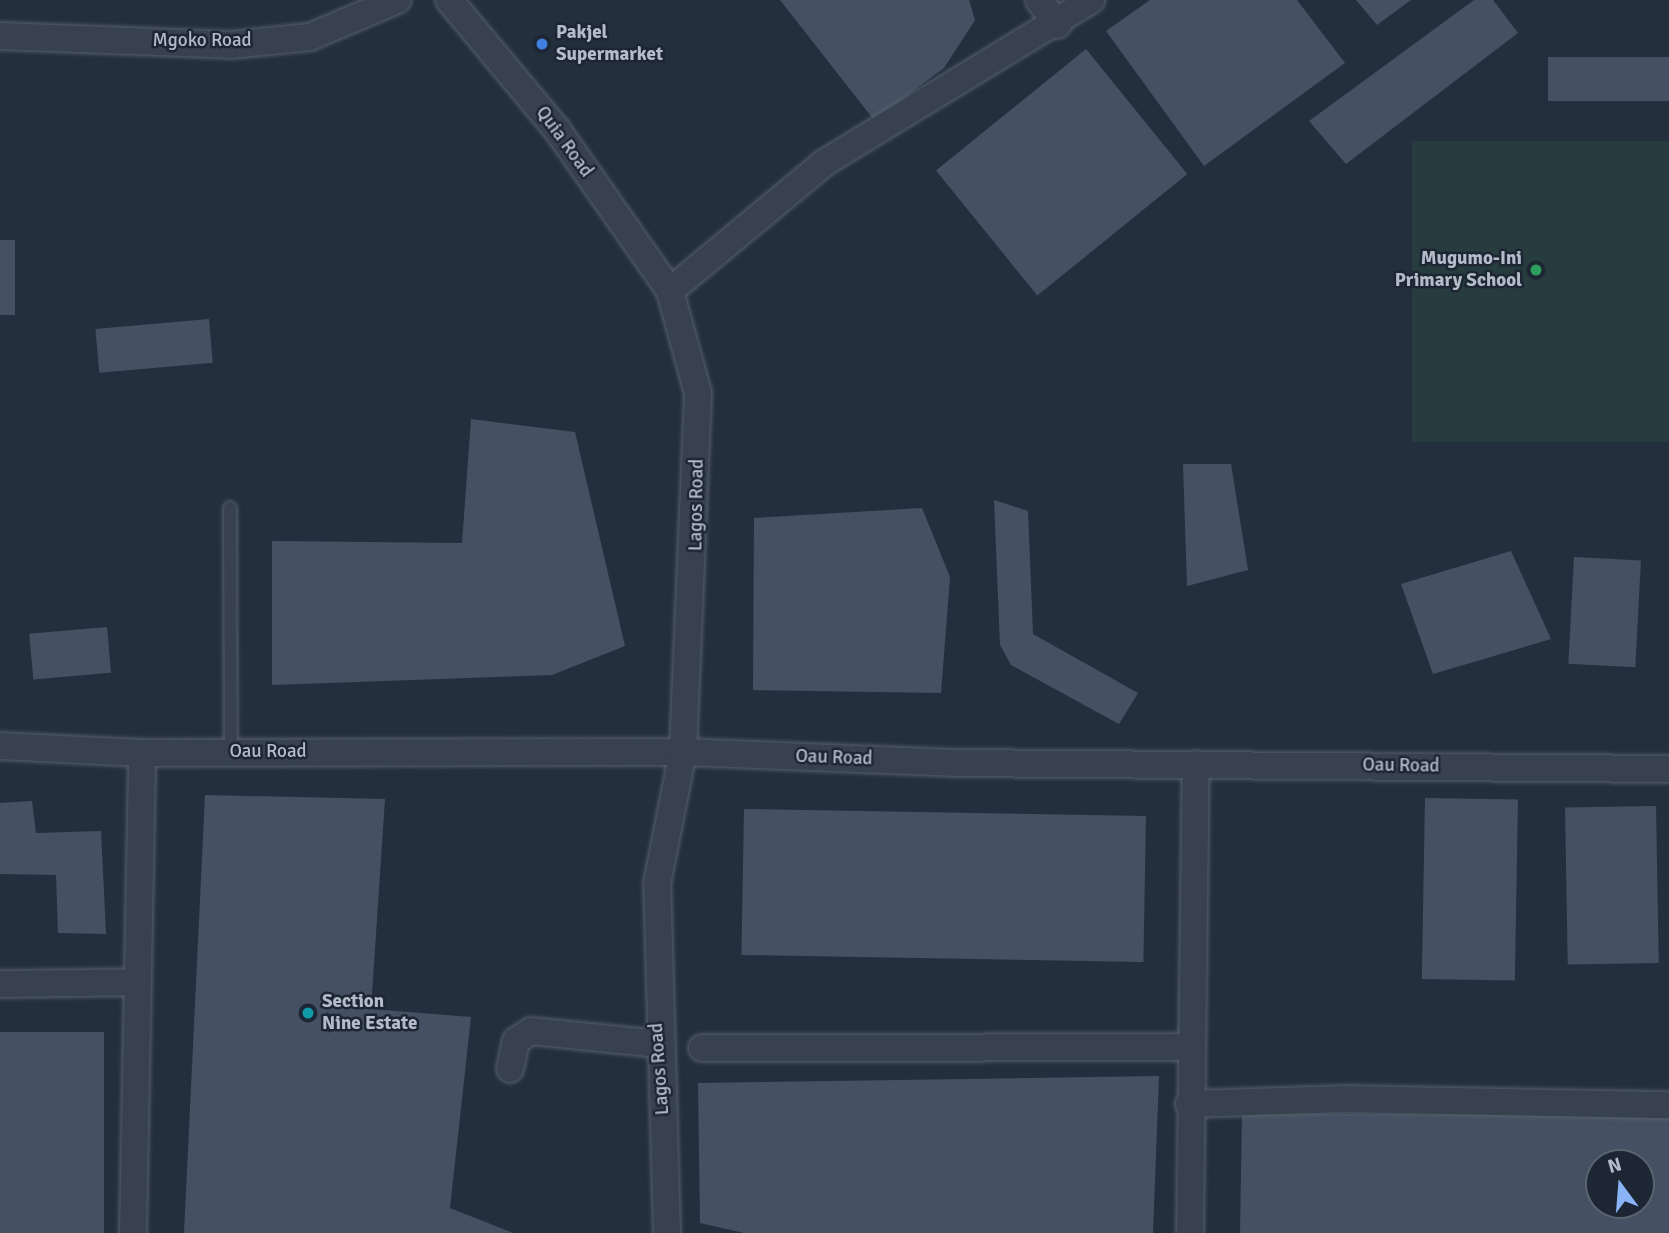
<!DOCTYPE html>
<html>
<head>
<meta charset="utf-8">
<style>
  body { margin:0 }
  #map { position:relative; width:1669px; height:1233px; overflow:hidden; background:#242f3e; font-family:Signika,sans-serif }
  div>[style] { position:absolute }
  .green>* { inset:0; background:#263c3f; transform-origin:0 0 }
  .building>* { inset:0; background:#455162; transform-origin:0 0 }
  .roads { filter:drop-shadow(0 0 2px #565f6c) drop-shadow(0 0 2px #565f6c) }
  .lane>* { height:12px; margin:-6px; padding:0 6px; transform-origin:6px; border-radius:6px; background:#38414e }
  .street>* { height:26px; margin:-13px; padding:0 13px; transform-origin:13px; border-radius:13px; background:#38414e }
  .dots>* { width:19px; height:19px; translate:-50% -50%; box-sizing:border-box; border:4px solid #1d2633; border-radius:50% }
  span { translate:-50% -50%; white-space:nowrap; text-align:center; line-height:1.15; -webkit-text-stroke:5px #1d2633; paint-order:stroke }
  .poi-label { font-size:19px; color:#b4bcc9; font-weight:700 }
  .left { translate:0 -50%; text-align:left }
  .right { translate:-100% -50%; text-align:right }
  .street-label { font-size:19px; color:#b4bcc9 }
  .north { position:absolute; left:1585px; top:1149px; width:70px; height:70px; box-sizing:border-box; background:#1d2633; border:2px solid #59626f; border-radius:50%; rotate:344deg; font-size:19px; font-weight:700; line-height:28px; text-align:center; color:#b4bcc9 }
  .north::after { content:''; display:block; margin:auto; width:24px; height:32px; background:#8ab4f8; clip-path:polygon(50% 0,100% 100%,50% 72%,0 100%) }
</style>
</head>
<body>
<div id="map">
  <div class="green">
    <i style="left:1669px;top:141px;width:301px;height:257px;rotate:90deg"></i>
  </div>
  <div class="building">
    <i style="clip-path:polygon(780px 0,969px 0,975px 20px,944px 68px,874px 120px)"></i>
    <i style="clip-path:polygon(1150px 0,1297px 0,1345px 63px,1204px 166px,1106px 31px)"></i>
    <i style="clip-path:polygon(1356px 0,1411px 0,1377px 25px)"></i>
    <i style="clip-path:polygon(1474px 0,1493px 0,1518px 33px,1346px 164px,1309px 121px)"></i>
    <i style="left:1086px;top:49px;width:161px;height:193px;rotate:51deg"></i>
    <i style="left:1669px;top:57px;width:44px;height:121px;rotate:90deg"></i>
    <i style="left:0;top:240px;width:15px;height:75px"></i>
    <i style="left:209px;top:319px;width:44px;height:114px;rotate:85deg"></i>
    <i style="clip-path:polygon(471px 419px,575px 432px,625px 646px,552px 675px,272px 685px,272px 541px,462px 543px)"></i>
    <i style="clip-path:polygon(1183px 464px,1231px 464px,1248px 570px,1187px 586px)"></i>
    <i style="clip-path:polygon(994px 500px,1028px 511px,1033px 634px,1138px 693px,1119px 724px,1011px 665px,1000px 645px)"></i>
    <i style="clip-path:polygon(922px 508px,950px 577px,941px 693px,753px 690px,754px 518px)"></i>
    <i style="clip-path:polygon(1511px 551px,1551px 639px,1433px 674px,1401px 584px)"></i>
    <i style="left:1574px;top:557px;width:67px;height:107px;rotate:3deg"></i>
    <i style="left:107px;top:627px;width:46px;height:78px;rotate:85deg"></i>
    <i style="clip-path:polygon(205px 795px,385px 799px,371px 1009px,471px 1017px,450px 1208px,513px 1233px,184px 1233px)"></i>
    <i style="left:1425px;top:798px;width:93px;height:181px;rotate:1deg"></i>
    <i style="clip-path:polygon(32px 801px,36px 833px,101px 831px,106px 934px,58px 933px,56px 875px,0 874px,0 803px)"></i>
    <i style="left:1656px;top:806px;width:157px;height:91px;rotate:89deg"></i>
    <i style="left:744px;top:809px;width:402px;height:146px;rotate:1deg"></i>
    <i style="left:0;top:1032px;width:104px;height:201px"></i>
    <i style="clip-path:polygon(1159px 1076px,1153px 1233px,744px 1233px,700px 1223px,698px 1083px)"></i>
    <i style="clip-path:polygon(evenodd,1242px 1113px,1669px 1116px,1669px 1233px,1240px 1233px,1242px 1113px,1599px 1163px,1641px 1163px,1641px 1205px,1599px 1205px,1599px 1163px)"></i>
  </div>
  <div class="roads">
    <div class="lane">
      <i style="left:230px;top:508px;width:244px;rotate:89.8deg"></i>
    </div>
    <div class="street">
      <i style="left:449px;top:0;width:170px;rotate:50.2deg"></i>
      <i style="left:558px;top:131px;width:195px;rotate:55deg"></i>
      <i style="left:1039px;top:0;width:31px;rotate:53deg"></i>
      <i style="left:0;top:36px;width:231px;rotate:2.2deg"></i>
      <i style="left:231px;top:45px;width:79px;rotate:-5.8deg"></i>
      <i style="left:310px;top:37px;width:95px;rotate:-23deg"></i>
      <i style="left:0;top:746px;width:142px;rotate:2.8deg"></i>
      <i style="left:142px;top:753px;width:541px;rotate:-0.11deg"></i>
      <i style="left:683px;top:752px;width:271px;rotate:2.3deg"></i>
      <i style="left:954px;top:763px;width:715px;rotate:0.48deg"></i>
      <i style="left:0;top:984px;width:138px;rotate:-0.8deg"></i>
      <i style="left:702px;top:1048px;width:488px;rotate:-0.1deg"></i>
      <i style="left:510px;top:1069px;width:29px;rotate:-78deg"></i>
      <i style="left:516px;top:1041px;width:18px;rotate:-34deg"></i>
      <i style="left:531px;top:1031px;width:129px;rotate:5.8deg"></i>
      <i style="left:1189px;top:1104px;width:157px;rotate:-1.8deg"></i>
      <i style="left:1346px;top:1099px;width:323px;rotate:1.1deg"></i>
      <i style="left:133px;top:1233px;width:480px;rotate:-88.9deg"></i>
      <i style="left:667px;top:1233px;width:349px;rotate:-91.6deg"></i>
      <i style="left:657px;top:884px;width:135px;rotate:-78.9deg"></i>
      <i style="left:683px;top:752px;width:359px;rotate:-87.6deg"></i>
      <i style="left:698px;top:393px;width:106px;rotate:-105.4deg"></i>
      <i style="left:670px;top:291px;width:200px;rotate:-39.7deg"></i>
      <i style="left:824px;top:163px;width:313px;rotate:-31.4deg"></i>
      <i style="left:1190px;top:1233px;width:469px;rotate:-89.3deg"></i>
    </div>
  </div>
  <div class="dots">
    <i style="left:542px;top:44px;background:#3f7fe0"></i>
    <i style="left:1536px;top:270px;background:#2e9e5b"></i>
    <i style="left:308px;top:1013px;background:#0f9aa8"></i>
  </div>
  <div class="poi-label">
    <span class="left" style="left:556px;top:44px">Pakjel<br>Supermarket</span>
    <span class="right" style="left:1522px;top:270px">Mugumo-Ini<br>Primary School</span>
    <span class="left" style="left:322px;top:1013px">Section<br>Nine Estate</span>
  </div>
  <div class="street-label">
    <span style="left:202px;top:41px">Mgoko Road</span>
    <span style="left:564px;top:142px;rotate:54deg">Quia Road</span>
    <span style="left:697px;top:505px;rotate:-89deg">Lagos Road</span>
    <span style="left:268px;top:752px">Oau Road</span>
    <span style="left:834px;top:758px;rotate:2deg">Oau Road</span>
    <span style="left:1401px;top:766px;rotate:1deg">Oau Road</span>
    <span style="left:660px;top:1069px;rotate:-94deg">Lagos Road</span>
  </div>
  <div class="north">N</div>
</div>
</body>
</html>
